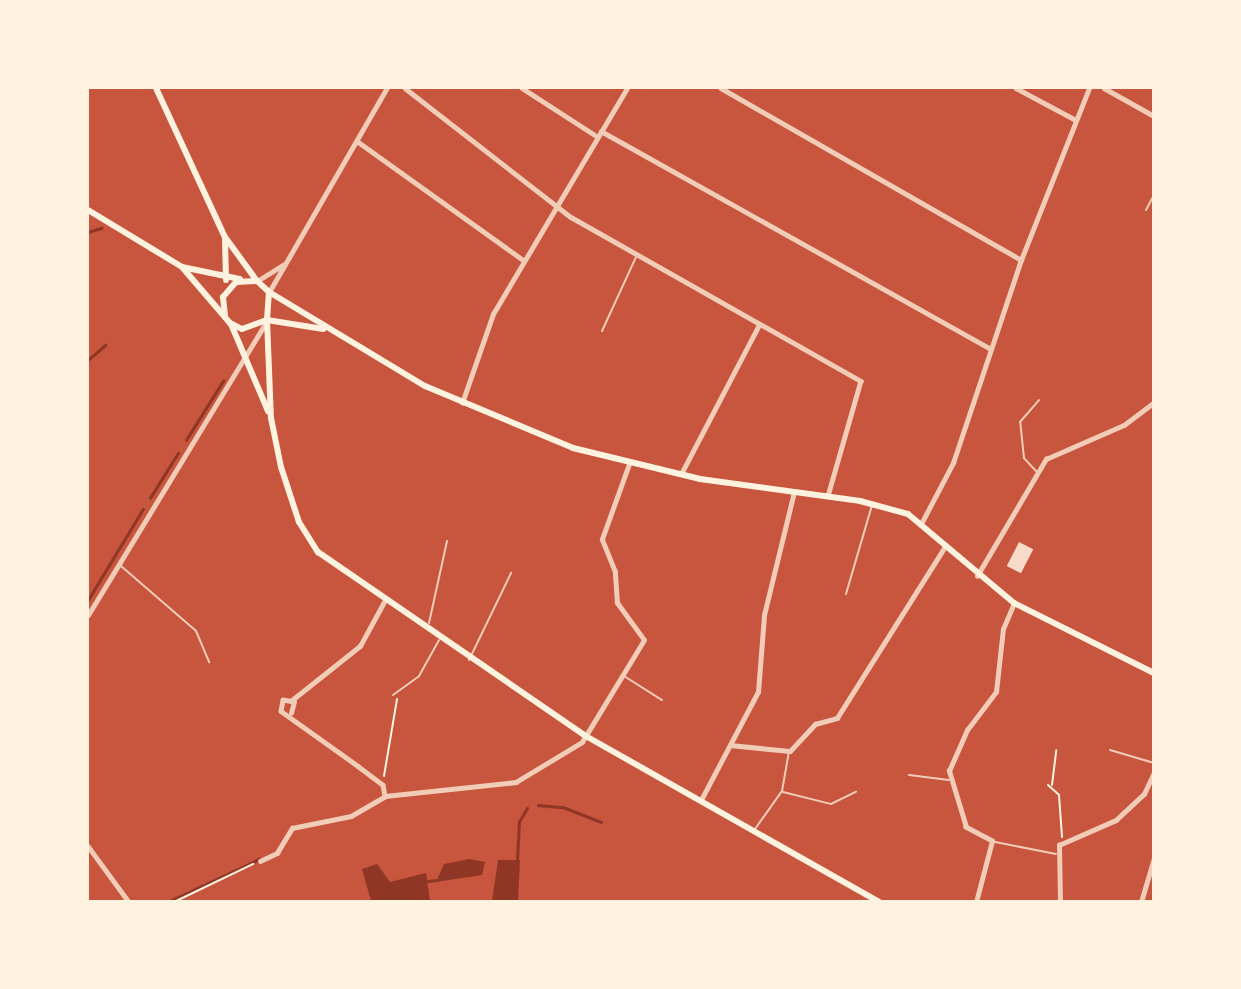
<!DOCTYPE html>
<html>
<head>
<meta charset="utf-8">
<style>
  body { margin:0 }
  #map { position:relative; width:1241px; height:989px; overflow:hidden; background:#c8553d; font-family:"Golos Text",sans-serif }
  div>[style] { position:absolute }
  .water>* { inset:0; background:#8f3625 }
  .stream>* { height:2.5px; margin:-1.25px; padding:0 1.25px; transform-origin:1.25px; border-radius:1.25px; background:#8f3625 }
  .building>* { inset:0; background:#f7dbc8; transform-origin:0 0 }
  .path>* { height:2px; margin:-1px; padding:0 1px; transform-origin:1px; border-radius:1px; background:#fff3e0 }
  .service>* { height:2px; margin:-1px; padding:0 1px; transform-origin:1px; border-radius:1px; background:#f1ccb7 }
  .minor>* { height:4.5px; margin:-2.25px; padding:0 2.25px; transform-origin:2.25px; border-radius:2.25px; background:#f1ccb7 }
  .tertiary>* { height:5px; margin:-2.5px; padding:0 2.5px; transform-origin:2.5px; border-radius:2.5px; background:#f1ccb7 }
  .secondary>* { height:6px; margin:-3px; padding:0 3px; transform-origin:3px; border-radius:3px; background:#fff3e0 }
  span { translate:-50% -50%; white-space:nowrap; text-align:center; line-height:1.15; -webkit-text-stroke:6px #fff3e0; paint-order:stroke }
  .frame { position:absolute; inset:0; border:89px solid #fff3e0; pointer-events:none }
</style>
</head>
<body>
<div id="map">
  <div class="water">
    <i style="clip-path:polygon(469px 859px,485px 862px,482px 875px,436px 882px,444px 864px)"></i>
    <i style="clip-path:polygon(498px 860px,520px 860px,518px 901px,492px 901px)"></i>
    <i style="clip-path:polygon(377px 864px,390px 882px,426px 873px,430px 901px,371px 901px,362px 869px)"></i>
  </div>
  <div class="stream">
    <i style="left:88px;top:232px;width:14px;rotate:-17deg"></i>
    <i style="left:88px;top:360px;width:23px;rotate:-41deg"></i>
    <i style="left:186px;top:440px;width:70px;rotate:-57.9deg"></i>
    <i style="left:150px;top:498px;width:53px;rotate:-58.1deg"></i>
    <i style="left:88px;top:600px;width:106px;rotate:-58.9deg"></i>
    <i style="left:538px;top:805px;width:25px;rotate:5deg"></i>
    <i style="left:563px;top:807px;width:41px;rotate:21.5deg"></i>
    <i style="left:517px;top:860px;width:38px;rotate:-87deg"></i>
    <i style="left:519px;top:822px;width:16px;rotate:-60deg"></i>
    <i style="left:428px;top:881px;width:8px;rotate:-7deg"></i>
    <i style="left:168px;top:902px;width:101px;rotate:-25.3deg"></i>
  </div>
  <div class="building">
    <i style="left:1019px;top:542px;width:16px;height:27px;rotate:27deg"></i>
  </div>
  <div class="path">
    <i style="left:384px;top:776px;width:78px;rotate:-80.4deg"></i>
    <i style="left:1048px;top:785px;width:15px;rotate:42deg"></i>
    <i style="left:1059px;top:795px;width:42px;rotate:85.9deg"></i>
    <i style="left:1052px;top:785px;width:35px;rotate:-83deg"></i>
    <i style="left:174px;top:902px;width:88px;rotate:-25.7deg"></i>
  </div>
  <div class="service">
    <i style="left:1146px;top:210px;width:17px;rotate:-62deg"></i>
    <i style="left:602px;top:331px;width:81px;rotate:-65.3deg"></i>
    <i style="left:1036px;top:471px;width:18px;rotate:-133deg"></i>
    <i style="left:1024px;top:458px;width:36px;rotate:-96deg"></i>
    <i style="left:1020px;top:422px;width:29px;rotate:-49deg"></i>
    <i style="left:121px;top:566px;width:99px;rotate:40.9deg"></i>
    <i style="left:196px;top:631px;width:34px;rotate:67deg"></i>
    <i style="left:846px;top:594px;width:93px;rotate:-73.7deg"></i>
    <i style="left:429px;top:623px;width:84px;rotate:-77.6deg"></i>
    <i style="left:469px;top:660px;width:97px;rotate:-64.2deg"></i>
    <i style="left:624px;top:676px;width:45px;rotate:32.3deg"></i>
    <i style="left:393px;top:695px;width:32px;rotate:-36deg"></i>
    <i style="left:419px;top:676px;width:41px;rotate:-60.9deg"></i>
    <i style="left:1110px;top:750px;width:46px;rotate:16.5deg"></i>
    <i style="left:909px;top:775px;width:40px;rotate:7.1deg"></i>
    <i style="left:783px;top:792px;width:49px;rotate:14deg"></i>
    <i style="left:831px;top:804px;width:28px;rotate:-26deg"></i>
    <i style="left:755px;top:829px;width:47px;rotate:-54.6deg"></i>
    <i style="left:782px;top:791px;width:39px;rotate:-80deg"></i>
    <i style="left:995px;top:842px;width:62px;rotate:11.1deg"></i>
  </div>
  <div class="minor">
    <i style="left:405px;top:88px;width:210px;rotate:37.9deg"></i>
    <i style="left:571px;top:217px;width:333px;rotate:29.5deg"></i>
    <i style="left:861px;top:381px;width:120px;rotate:106deg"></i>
    <i style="left:522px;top:88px;width:90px;rotate:32.8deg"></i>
    <i style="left:721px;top:88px;width:346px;rotate:29.8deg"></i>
    <i style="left:1016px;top:88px;width:68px;rotate:28.1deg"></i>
    <i style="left:1104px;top:88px;width:57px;rotate:29.2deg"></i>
    <i style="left:601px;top:131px;width:445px;rotate:29.2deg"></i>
    <i style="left:357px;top:141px;width:204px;rotate:35.6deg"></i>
    <i style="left:462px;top:403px;width:94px;rotate:-70.8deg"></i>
    <i style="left:493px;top:314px;width:263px;rotate:-59.3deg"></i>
    <i style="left:681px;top:474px;width:166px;rotate:-62.4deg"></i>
    <i style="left:922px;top:522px;width:67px;rotate:-62.3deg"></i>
    <i style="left:953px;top:463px;width:214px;rotate:-71.5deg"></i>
    <i style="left:1021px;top:260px;width:185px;rotate:-68.4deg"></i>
    <i style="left:977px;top:576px;width:136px;rotate:-59.5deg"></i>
    <i style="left:1046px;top:459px;width:85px;rotate:-23.6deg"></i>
    <i style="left:1124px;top:425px;width:38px;rotate:-37deg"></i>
    <i style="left:292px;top:700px;width:87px;rotate:-38.5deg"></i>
    <i style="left:360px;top:646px;width:50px;rotate:-61.4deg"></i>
    <i style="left:291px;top:713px;width:11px;rotate:-75deg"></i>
    <i style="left:294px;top:702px;width:11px;rotate:-170deg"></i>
    <i style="left:283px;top:700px;width:11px;rotate:100deg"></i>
    <i style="left:281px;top:711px;width:95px;rotate:35.5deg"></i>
    <i style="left:358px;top:766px;width:31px;rotate:37deg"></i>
    <i style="left:383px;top:785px;width:11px;rotate:80deg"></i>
    <i style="left:730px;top:745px;width:60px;rotate:5.7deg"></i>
    <i style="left:790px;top:751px;width:37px;rotate:-47deg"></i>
    <i style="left:815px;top:724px;width:23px;rotate:-15deg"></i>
    <i style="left:837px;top:718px;width:204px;rotate:-57.8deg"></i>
    <i style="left:702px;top:798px;width:120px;rotate:-62.2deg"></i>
    <i style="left:758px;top:692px;width:77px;rotate:-85.5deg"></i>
    <i style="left:764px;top:615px;width:127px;rotate:-76.3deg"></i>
    <i style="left:88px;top:846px;width:69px;rotate:53.8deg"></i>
    <i style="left:260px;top:861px;width:19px;rotate:-25deg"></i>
    <i style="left:277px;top:853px;width:29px;rotate:-59deg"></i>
    <i style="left:292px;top:828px;width:60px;rotate:-11.5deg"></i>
    <i style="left:351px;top:816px;width:39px;rotate:-30deg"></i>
    <i style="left:385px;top:796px;width:132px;rotate:-6.1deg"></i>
    <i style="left:516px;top:782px;width:77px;rotate:-31.2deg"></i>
    <i style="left:582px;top:742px;width:119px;rotate:-58.7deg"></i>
    <i style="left:644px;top:640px;width:46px;rotate:-126.1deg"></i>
    <i style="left:617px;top:603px;width:31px;rotate:-94deg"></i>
    <i style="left:615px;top:572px;width:35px;rotate:-112deg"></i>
    <i style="left:602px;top:539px;width:80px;rotate:-70.2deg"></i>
    <i style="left:976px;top:902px;width:63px;rotate:-75.3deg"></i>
    <i style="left:992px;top:841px;width:30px;rotate:-152deg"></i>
    <i style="left:966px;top:827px;width:59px;rotate:-106.9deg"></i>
    <i style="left:949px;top:771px;width:45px;rotate:-66.3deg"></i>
    <i style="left:967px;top:730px;width:48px;rotate:-52.7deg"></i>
    <i style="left:996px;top:692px;width:63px;rotate:-83.7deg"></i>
    <i style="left:1003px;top:629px;width:28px;rotate:-67deg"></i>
    <i style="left:1060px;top:902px;width:57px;rotate:-91deg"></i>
    <i style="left:1059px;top:845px;width:62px;rotate:-23.7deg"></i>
    <i style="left:1116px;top:820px;width:38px;rotate:-43deg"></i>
    <i style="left:1144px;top:794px;width:23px;rotate:-65deg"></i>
    <i style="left:1141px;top:902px;width:46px;rotate:-73.5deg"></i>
  </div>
  <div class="tertiary">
    <i style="left:257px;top:281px;width:31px;rotate:-32deg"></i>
    <i style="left:269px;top:292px;width:236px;rotate:-60deg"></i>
    <i style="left:88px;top:615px;width:343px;rotate:-58.7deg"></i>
  </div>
  <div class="secondary">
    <i style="left:156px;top:88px;width:164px;rotate:65.2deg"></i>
    <i style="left:225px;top:237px;width:54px;rotate:54deg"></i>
    <i style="left:88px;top:210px;width:110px;rotate:31.2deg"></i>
    <i style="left:182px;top:267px;width:59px;rotate:11.7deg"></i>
    <i style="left:225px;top:239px;width:41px;rotate:88.6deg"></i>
    <i style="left:182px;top:267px;width:74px;rotate:49.4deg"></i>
    <i style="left:230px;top:323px;width:13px;rotate:27deg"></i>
    <i style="left:242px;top:329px;width:27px;rotate:-20deg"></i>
    <i style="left:267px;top:320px;width:28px;rotate:-86deg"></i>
    <i style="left:269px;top:292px;width:16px;rotate:-137deg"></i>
    <i style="left:257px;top:281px;width:21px;rotate:177deg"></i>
    <i style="left:236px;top:282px;width:20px;rotate:131deg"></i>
    <i style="left:223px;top:297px;width:20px;rotate:84deg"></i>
    <i style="left:269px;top:292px;width:182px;rotate:31.1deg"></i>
    <i style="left:425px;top:386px;width:160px;rotate:22.7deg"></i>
    <i style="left:573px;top:448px;width:131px;rotate:13.7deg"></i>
    <i style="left:700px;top:479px;width:162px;rotate:7.8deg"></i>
    <i style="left:860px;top:501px;width:50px;rotate:15.2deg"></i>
    <i style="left:908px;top:514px;width:138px;rotate:40deg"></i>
    <i style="left:1014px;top:603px;width:157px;rotate:26.6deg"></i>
    <i style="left:267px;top:320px;width:98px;rotate:87.7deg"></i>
    <i style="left:271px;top:418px;width:50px;rotate:78.5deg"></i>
    <i style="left:281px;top:467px;width:58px;rotate:71.9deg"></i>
    <i style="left:299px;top:522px;width:36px;rotate:58deg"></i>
    <i style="left:318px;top:552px;width:323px;rotate:34.5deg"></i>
    <i style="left:584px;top:735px;width:339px;rotate:29.5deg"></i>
    <i style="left:267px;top:320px;width:57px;rotate:9.1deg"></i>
    <i style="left:231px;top:324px;width:95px;rotate:67deg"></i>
  </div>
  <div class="frame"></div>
</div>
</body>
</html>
